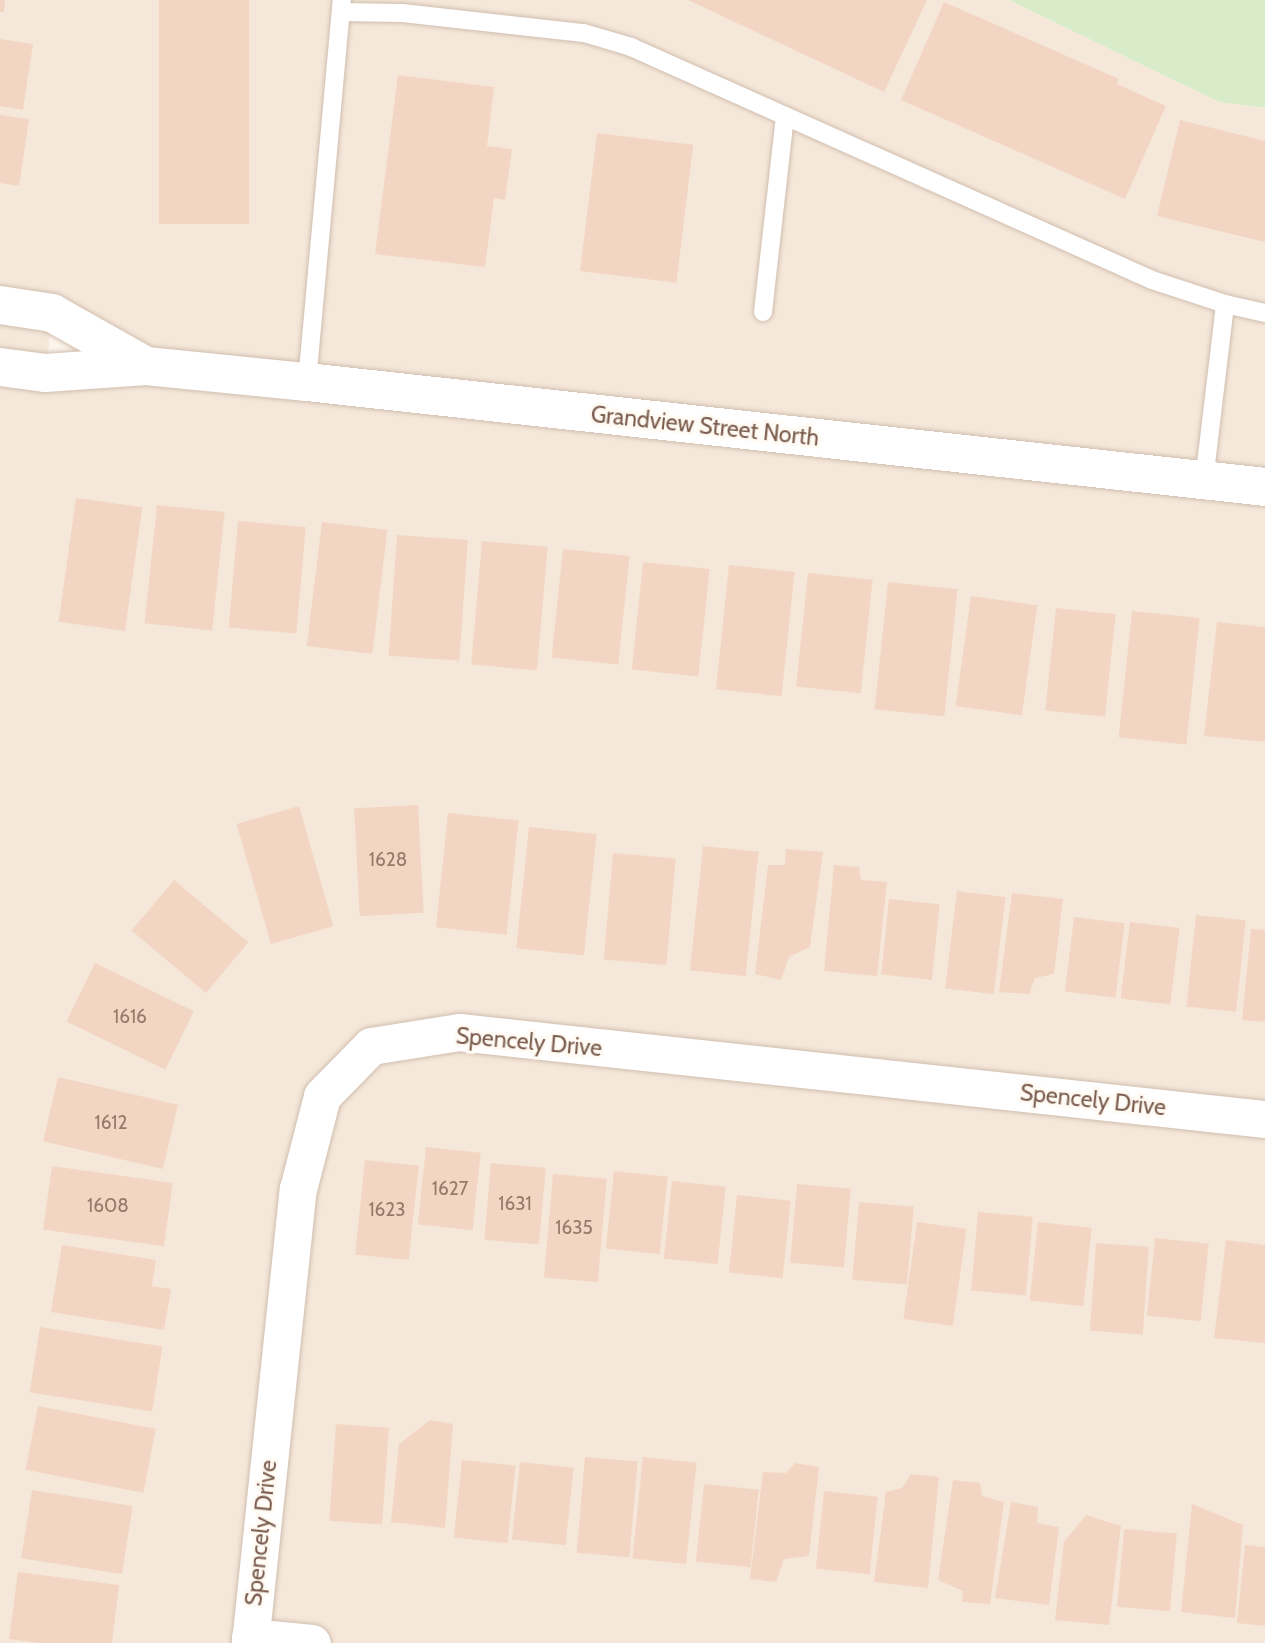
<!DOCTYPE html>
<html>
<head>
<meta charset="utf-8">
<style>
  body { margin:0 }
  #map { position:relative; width:1265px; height:1643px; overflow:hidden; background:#fdf6ec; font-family:Cabin,sans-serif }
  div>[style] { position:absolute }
  .residential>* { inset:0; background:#f5e8da }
  .green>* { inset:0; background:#d8ecc9 }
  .building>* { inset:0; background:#f3d5c3; transform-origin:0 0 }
  .roads { filter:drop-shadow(0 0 2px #d1beb0) drop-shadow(0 0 2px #d1beb0) }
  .lane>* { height:18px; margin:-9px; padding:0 9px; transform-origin:9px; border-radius:9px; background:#fff }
  .street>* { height:37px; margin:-18.5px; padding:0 18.5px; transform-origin:18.5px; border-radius:18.5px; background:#fff }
  .secondary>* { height:38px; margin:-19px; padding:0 19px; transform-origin:19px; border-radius:19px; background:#fff }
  span { translate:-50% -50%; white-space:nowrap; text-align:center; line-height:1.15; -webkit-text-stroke:6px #fffaf3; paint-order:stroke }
  .number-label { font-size:19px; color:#987a6a }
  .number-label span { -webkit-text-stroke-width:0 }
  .street-label { font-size:23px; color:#7a5c4d }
</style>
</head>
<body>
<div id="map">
  <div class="residential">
    <i style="clip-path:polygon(evenodd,0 0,1009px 0,1219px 102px,1265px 108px,1265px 1643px,0 1643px,0 0,52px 314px,144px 367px,46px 373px,52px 314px)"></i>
  </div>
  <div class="green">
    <i style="clip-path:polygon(1009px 0,1265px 0,1265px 108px,1219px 102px)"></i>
  </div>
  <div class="building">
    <i style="clip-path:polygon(0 0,5px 0,4px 12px,0 12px)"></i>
    <i style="left:159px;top:0;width:90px;height:224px"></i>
    <i style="clip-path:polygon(688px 0,927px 0,884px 92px)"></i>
    <i style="clip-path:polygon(944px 2px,1119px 79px,1117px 84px,1166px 106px,1125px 199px,901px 100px)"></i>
    <i style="clip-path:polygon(0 39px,33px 44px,23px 110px,0 106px)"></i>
    <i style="clip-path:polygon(398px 75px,494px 87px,487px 146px,512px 149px,505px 200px,494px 198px,485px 267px,375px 254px)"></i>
    <i style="clip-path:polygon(0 115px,29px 119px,19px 186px,0 183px)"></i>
    <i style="clip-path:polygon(1180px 120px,1265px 141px,1265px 242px,1157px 216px)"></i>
    <i style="left:597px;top:133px;width:97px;height:139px;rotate:7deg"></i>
    <i style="left:76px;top:498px;width:67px;height:125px;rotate:8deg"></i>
    <i style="left:157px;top:505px;width:68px;height:119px;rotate:6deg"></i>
    <i style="left:238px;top:521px;width:68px;height:107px;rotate:5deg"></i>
    <i style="left:322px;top:522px;width:66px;height:125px;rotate:7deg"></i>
    <i style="left:397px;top:535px;width:71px;height:121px;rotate:4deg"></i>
    <i style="left:482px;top:541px;width:66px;height:124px;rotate:5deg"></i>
    <i style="left:563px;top:549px;width:67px;height:109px;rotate:6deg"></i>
    <i style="left:643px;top:562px;width:67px;height:108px;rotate:6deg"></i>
    <i style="left:729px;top:565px;width:66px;height:125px;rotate:6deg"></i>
    <i style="left:808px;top:573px;width:65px;height:114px;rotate:6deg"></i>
    <i style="left:888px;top:582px;width:70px;height:128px;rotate:6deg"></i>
    <i style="left:971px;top:596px;width:67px;height:111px;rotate:8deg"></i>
    <i style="left:1056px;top:608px;width:60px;height:103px;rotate:6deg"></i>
    <i style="left:1132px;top:611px;width:68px;height:127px;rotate:6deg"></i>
    <i style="clip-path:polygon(1217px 622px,1265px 627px,1265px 742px,1204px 736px)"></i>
    <i style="left:418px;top:805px;width:108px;height:64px;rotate:87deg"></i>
    <i style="left:299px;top:806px;width:125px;height:65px;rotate:74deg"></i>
    <i style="left:448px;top:813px;width:71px;height:115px;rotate:6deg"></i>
    <i style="left:529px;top:827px;width:68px;height:122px;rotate:6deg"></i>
    <i style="left:703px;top:846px;width:56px;height:125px;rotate:6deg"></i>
    <i style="clip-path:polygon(786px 849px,823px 852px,810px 947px,789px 957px,781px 980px,755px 974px,768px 865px,785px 865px)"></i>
    <i style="left:613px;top:853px;width:63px;height:107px;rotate:5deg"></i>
    <i style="clip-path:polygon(834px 865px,859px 867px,861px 880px,887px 882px,877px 976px,824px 971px)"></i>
    <i style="left:174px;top:880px;width:97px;height:66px;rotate:40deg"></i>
    <i style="left:957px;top:891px;width:49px;height:98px;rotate:7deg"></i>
    <i style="clip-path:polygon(1012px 893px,1063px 899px,1054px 974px,1035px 978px,1029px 994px,999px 992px)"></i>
    <i style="left:889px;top:899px;width:51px;height:76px;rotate:6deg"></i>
    <i style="left:1196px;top:915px;width:50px;height:92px;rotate:6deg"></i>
    <i style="left:1074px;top:917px;width:51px;height:75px;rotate:7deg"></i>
    <i style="left:1130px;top:922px;width:50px;height:77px;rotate:7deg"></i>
    <i style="clip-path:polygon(1251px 929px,1265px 930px,1265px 1022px,1242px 1020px)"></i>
    <i style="left:95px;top:963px;width:110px;height:65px;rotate:26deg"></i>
    <i style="left:58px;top:1077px;width:123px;height:66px;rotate:13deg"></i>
    <i style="left:426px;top:1147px;width:55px;height:78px;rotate:6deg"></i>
    <i style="left:365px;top:1160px;width:54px;height:95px;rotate:6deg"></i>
    <i style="left:491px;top:1163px;width:55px;height:77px;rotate:5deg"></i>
    <i style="left:52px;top:1166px;width:122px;height:64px;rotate:8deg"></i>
    <i style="left:614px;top:1171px;width:54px;height:78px;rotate:6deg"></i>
    <i style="left:553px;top:1174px;width:54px;height:104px;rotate:5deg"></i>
    <i style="left:672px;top:1181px;width:54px;height:78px;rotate:6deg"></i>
    <i style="left:797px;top:1184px;width:54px;height:79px;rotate:5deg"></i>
    <i style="left:737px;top:1195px;width:54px;height:78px;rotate:6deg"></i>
    <i style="left:859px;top:1202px;width:55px;height:78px;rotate:5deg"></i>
    <i style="left:978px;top:1212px;width:55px;height:79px;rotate:5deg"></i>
    <i style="left:917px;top:1222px;width:50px;height:98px;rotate:8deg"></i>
    <i style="left:1038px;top:1222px;width:54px;height:79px;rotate:6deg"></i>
    <i style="left:1155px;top:1238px;width:54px;height:78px;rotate:6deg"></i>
    <i style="clip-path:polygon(1226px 1240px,1265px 1245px,1265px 1343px,1214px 1338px)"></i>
    <i style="left:1096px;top:1243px;width:53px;height:88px;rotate:4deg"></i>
    <i style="clip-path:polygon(62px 1245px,156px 1260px,152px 1286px,171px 1289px,164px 1330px,51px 1312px)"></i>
    <i style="left:40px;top:1327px;width:124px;height:66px;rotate:9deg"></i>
    <i style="left:38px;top:1406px;width:120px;height:65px;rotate:11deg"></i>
    <i style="clip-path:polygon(430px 1420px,453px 1424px,445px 1528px,391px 1522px,399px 1444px)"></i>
    <i style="left:336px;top:1424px;width:53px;height:97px;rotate:4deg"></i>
    <i style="left:585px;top:1457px;width:53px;height:96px;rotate:5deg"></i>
    <i style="left:643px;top:1457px;width:54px;height:102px;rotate:6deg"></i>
    <i style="left:462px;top:1460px;width:54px;height:78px;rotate:6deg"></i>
    <i style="left:520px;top:1462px;width:54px;height:78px;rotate:6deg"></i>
    <i style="clip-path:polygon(795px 1463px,819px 1467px,809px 1556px,784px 1559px,776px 1582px,750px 1579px,763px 1472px,786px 1473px)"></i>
    <i style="clip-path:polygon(911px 1474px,939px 1477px,928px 1588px,874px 1582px,886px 1492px,902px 1488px)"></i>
    <i style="clip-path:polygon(953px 1480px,980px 1483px,982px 1496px,1004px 1502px,990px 1604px,962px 1602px,963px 1591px,938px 1580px)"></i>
    <i style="left:704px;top:1484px;width:55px;height:78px;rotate:6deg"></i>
    <i style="left:32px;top:1490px;width:102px;height:69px;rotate:9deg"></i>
    <i style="left:824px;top:1491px;width:54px;height:78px;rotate:6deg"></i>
    <i style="clip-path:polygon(1011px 1502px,1038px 1507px,1037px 1523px,1059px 1527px,1049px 1605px,995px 1598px)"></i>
    <i style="clip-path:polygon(1192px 1504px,1243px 1525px,1235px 1618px,1181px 1612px)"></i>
    <i style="clip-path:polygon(1086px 1515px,1121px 1526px,1109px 1625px,1055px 1620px,1064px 1542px)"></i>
    <i style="left:1124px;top:1529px;width:53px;height:78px;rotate:5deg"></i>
    <i style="clip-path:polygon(1245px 1545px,1265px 1547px,1265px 1626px,1237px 1623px)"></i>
    <i style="clip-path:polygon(18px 1572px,119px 1585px,112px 1643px,39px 1643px,9px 1639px)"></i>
  </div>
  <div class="roads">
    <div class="lane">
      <i style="left:341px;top:12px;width:61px;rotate:0.9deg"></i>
      <i style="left:402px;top:13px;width:183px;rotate:6.3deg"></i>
      <i style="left:584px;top:33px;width:49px;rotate:16.6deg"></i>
      <i style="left:631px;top:47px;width:571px;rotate:24.09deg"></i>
      <i style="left:1152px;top:280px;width:77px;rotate:18.2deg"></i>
      <i style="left:1225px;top:304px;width:41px;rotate:12.7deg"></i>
      <i style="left:763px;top:312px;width:196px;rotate:-83.6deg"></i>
      <i style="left:307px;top:382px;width:384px;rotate:-84.8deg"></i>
      <i style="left:1204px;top:481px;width:178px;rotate:-83.2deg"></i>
    </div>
    <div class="street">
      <i style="left:250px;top:1637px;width:62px;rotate:5.5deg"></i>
      <i style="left:250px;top:1643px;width:457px;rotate:-84deg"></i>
      <i style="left:298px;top:1189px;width:96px;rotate:-75.5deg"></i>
      <i style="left:322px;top:1096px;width:70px;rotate:-45.6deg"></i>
      <i style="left:371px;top:1046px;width:89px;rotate:-9deg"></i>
      <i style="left:459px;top:1032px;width:811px;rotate:6.16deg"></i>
    </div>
    <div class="secondary">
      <i style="left:0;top:305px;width:53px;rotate:8.7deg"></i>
      <i style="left:52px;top:313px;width:108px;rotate:29.4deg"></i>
      <i style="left:0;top:367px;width:45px;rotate:7.6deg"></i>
      <i style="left:45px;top:373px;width:101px;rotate:-4deg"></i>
      <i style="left:146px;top:366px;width:162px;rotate:5.7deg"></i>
      <i style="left:307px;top:382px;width:964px;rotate:6.25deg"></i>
    </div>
  </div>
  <div class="number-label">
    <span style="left:388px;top:860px">1628</span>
    <span style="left:130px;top:1017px">1616</span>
    <span style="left:111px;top:1123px">1612</span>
    <span style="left:450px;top:1189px">1627</span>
    <span style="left:515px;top:1204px">1631</span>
    <span style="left:108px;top:1206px">1608</span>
    <span style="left:387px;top:1210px">1623</span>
    <span style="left:574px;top:1228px">1635</span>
  </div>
  <div class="street-label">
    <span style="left:705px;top:426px;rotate:6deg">Grandview Street North</span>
    <span style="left:529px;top:1042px;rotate:5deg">Spencely Drive</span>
    <span style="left:1093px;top:1100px;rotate:6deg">Spencely Drive</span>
    <span style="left:261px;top:1533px;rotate:-84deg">Spencely Drive</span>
  </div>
</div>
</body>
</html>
